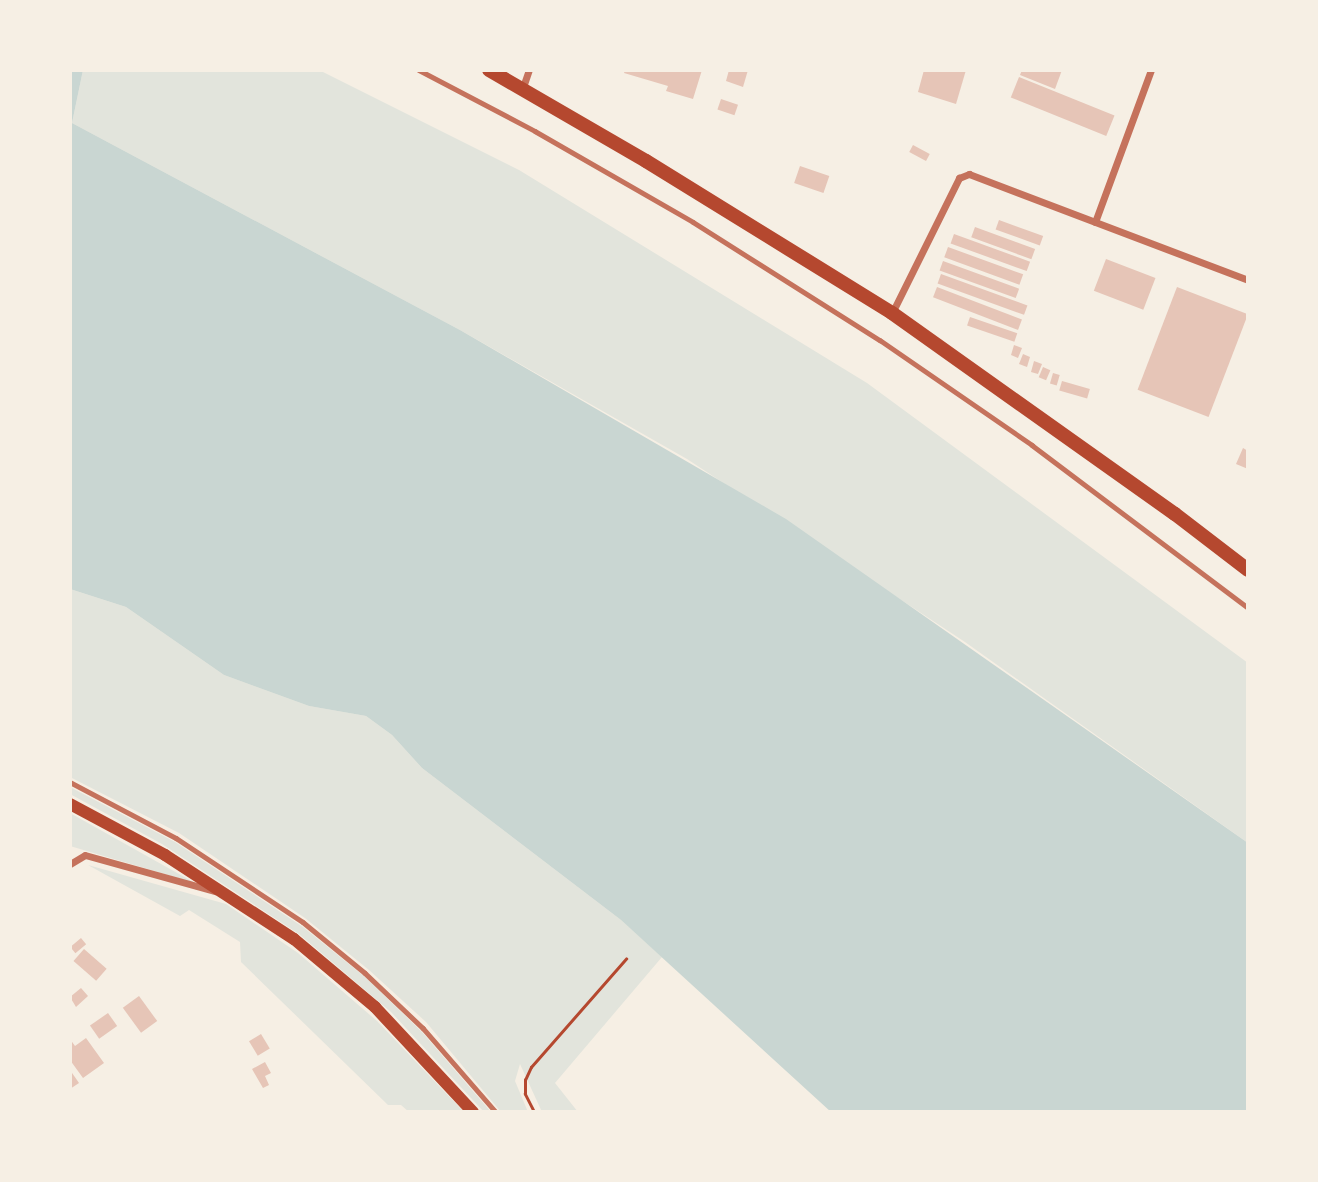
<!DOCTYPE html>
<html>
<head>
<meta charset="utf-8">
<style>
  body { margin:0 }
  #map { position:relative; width:1318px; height:1182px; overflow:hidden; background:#f6efe4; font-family:"PT Sans Narrow",sans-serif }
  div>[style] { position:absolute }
  .green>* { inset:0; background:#e2e4dc }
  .water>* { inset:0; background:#c9d6d2 }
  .building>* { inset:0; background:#e6c5b7; transform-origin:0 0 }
  .path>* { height:2.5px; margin:-1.25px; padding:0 1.25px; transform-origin:1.25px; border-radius:1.25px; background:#b5482f }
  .service>* { height:4.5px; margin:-2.25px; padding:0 2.25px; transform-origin:2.25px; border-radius:2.25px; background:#c5725c }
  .minor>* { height:7px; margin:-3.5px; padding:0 3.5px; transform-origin:3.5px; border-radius:3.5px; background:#c5725c }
  .secondary>* { height:12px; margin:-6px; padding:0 6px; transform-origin:6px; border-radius:6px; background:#b5482f }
  .trunk>* { height:14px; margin:-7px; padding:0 7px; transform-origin:7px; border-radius:7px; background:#b5482f }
  span { translate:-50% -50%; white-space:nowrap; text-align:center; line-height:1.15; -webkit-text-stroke:6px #f6efe4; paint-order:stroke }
  .frame { position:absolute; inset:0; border:72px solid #f6efe4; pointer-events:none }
</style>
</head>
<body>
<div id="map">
  <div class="green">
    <i style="clip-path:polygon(83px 70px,319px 70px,519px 170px,867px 383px,1248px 663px,1248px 843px,965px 642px,687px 459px,460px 330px,72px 123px)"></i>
    <i style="clip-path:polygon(70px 589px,126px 607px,224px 675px,309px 706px,366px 716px,392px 735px,422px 768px,621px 920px,662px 957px,555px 1083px,578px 1112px,542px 1112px,520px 1064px,515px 1081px,528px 1112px,501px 1112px,426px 1022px,369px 970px,305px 918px,179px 833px,70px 777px)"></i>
    <i style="clip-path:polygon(70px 787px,175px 842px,303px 927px,365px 977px,422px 1032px,491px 1112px,484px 1112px,391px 1012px,299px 934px,162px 844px,70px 794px)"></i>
    <i style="clip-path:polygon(70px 813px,195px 883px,70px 846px)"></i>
    <i style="clip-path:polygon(88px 865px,226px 904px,298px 953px,377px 1021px,464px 1112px,409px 1112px,401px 1105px,388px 1105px,241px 962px,240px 942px,189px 910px,180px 916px)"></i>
  </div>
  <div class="water">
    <i style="clip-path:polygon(70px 70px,83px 70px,72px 123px,460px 330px,786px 519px,1248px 843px,1248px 1112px,831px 1112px,621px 920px,422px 768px,392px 735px,366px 716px,309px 706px,224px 675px,126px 607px,70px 589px)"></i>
  </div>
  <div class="building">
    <i style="clip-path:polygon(625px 70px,702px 70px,693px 99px,666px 91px,668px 86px,624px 73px)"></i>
    <i style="clip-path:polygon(729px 70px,748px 70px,743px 87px,726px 81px)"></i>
    <i style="clip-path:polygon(924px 70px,966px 70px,956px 104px,918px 92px)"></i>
    <i style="clip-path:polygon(1022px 70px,1062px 70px,1055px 89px,1020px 75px)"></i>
    <i style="left:1019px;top:77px;width:103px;height:22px;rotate:22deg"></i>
    <i style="left:721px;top:99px;width:18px;height:11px;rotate:19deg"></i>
    <i style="left:913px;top:145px;width:19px;height:8px;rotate:28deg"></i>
    <i style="left:800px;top:166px;width:31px;height:18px;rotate:19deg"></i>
    <i style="left:999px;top:220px;width:47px;height:10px;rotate:20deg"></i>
    <i style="left:975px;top:227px;width:64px;height:11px;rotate:20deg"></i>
    <i style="left:954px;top:234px;width:81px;height:10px;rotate:20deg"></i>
    <i style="left:948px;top:247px;width:80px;height:11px;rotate:20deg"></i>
    <i style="left:1106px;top:259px;width:53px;height:34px;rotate:21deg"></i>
    <i style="left:943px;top:261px;width:81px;height:10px;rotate:20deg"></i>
    <i style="left:941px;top:274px;width:92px;height:10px;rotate:20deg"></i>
    <i style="left:937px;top:287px;width:91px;height:11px;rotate:21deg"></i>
    <i style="left:1177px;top:287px;width:76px;height:110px;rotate:21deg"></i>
    <i style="left:970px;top:317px;width:50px;height:9px;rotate:19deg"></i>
    <i style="clip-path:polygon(1014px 345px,1022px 348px,1018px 358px,1011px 355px)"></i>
    <i style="clip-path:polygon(1023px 354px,1030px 357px,1027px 367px,1019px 364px)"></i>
    <i style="clip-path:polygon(1034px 361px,1042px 364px,1038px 374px,1031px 372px)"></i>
    <i style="left:1043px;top:367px;width:8px;height:11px;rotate:23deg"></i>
    <i style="left:1053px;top:373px;width:7px;height:11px;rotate:16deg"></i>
    <i style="left:1062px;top:381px;width:29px;height:10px;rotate:16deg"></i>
    <i style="clip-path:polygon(1243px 448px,1248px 451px,1248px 469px,1236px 464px)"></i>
    <i style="left:81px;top:938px;width:8px;height:14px;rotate:50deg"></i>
    <i style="left:84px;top:949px;width:30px;height:16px;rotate:41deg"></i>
    <i style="clip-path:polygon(81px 988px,88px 996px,76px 1007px,70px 997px)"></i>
    <i style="left:139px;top:996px;width:31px;height:20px;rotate:54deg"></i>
    <i style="left:108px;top:1013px;width:16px;height:22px;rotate:55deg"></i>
    <i style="left:261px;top:1034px;width:17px;height:14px;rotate:59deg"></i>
    <i style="clip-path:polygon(86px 1038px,104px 1063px,83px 1078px,70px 1060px,70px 1039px,75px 1046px)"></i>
    <i style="clip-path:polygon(265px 1062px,271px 1073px,265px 1076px,269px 1085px,263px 1088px,252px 1069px)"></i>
    <i style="clip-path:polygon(70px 1070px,79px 1083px,70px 1089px)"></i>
  </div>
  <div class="path">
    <i style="left:534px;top:1112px;width:20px;rotate:-117deg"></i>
    <i style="left:525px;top:1094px;width:14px;rotate:-90deg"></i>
    <i style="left:525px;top:1080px;width:14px;rotate:-65deg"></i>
    <i style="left:531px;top:1067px;width:144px;rotate:-48.7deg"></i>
  </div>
  <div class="service">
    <i style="left:419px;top:70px;width:131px;rotate:27.7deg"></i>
    <i style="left:535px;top:131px;width:182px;rotate:29.9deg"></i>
    <i style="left:693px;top:222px;width:221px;rotate:32.3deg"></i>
    <i style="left:880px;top:340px;width:185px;rotate:34.6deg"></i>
    <i style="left:1032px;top:445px;width:271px;rotate:37deg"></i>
    <i style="left:70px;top:782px;width:120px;rotate:27.8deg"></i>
    <i style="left:176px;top:838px;width:152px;rotate:33.5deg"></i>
    <i style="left:303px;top:922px;width:80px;rotate:39.4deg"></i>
    <i style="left:365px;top:973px;width:80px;rotate:43.5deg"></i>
    <i style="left:423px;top:1028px;width:111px;rotate:49deg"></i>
  </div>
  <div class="minor">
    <i style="left:523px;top:87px;width:18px;rotate:-71deg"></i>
    <i style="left:1095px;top:222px;width:162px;rotate:-69.8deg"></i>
    <i style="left:892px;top:313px;width:151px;rotate:-63.6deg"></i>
    <i style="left:959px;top:178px;width:11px;rotate:-22deg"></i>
    <i style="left:969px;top:174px;width:298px;rotate:20.8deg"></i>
    <i style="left:70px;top:864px;width:17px;rotate:-31deg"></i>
    <i style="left:85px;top:855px;width:135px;rotate:15.5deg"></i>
  </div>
  <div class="secondary">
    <i style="left:70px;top:804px;width:108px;rotate:28.2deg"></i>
    <i style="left:165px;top:855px;width:154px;rotate:33.1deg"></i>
    <i style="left:294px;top:939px;width:106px;rotate:40deg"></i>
    <i style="left:375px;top:1007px;width:144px;rotate:47deg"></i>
  </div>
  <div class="trunk">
    <i style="left:489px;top:70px;width:181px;rotate:30.1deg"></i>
    <i style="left:646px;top:161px;width:289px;rotate:31.7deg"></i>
    <i style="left:892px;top:313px;width:347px;rotate:35.4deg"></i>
    <i style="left:1175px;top:514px;width:92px;rotate:37.5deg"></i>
  </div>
  <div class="frame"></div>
</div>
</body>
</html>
